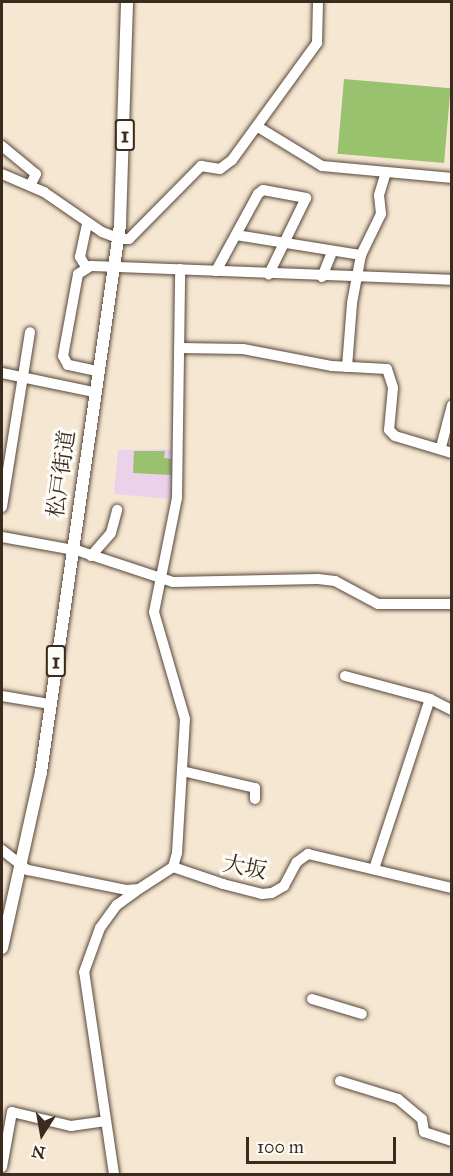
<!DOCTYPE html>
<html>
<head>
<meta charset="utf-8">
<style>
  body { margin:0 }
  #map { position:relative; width:453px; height:1176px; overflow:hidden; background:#f6e7d2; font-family:"IM FELL Great Primer","Noto Serif JP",serif }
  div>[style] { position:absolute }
  .built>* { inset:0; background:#ecd1ea }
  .green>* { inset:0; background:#9ac26e; transform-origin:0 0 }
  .roads { filter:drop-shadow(0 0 2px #574639) drop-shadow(0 0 2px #574639) }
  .minor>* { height:10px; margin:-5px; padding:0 5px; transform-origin:5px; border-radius:5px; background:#fff }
  .major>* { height:12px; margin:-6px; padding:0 6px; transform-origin:6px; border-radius:6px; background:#fff }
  span { translate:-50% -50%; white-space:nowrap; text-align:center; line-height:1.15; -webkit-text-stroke:6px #fdfcf7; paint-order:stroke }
  .shield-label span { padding:2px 4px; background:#fdfcf7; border:2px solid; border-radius:4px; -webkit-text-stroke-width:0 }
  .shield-label { font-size:21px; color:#3b2a1e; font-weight:700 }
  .street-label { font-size:22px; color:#3b2a1e }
  .frame { position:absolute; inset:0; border:3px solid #3b2a1e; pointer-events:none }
  .north { position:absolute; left:12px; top:1104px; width:60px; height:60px; -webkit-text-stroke:4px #fdfcf7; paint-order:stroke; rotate:191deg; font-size:16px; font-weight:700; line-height:24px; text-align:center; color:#3b2a1e }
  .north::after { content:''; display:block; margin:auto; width:21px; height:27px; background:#3b2a1e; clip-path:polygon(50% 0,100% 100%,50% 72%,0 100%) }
  .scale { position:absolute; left:246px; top:1137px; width:150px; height:27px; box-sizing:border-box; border:3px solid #3b2a1e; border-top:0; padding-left:8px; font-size:18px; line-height:21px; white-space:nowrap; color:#3b2a1e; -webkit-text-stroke:4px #fdfcf7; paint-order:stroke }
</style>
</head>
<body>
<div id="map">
  <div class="built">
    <i style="clip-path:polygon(176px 449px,170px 499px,114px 494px,118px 450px)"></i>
  </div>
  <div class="green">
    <i style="left:344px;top:79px;width:107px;height:75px;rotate:5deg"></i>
    <i style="clip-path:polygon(134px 451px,165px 451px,164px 458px,171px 459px,171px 475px,133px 473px)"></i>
  </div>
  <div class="roads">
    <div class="minor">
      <i style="left:258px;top:127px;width:75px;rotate:31.4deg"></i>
      <i style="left:322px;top:166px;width:131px;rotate:5.3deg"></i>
      <i style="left:2px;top:146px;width:44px;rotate:39.5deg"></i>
      <i style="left:36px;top:174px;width:13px;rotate:117deg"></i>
      <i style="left:2px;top:174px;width:46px;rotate:23.2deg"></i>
      <i style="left:44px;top:192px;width:70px;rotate:34.6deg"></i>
      <i style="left:102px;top:232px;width:17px;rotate:21deg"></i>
      <i style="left:236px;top:235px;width:127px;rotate:9.1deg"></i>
      <i style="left:118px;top:239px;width:11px"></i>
      <i style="left:129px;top:239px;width:103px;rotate:-45.4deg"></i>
      <i style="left:201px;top:166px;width:19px;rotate:9deg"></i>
      <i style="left:220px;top:169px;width:15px;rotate:-37deg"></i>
      <i style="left:232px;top:160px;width:145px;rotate:-54deg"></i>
      <i style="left:317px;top:43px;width:41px;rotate:-88.6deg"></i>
      <i style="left:86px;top:267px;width:12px;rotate:-121deg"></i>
      <i style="left:80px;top:257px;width:35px;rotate:-78deg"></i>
      <i style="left:216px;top:271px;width:88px;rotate:-61.4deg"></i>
      <i style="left:258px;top:194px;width:6px;rotate:-39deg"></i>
      <i style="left:263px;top:190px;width:44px;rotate:10.5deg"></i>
      <i style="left:306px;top:198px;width:85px;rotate:116deg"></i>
      <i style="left:322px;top:277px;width:27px;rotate:-68deg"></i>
      <i style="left:180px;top:348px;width:63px;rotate:0.9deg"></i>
      <i style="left:243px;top:349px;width:91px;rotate:10.8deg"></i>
      <i style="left:332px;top:366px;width:55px;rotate:3.1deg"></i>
      <i style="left:387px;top:369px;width:20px;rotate:72deg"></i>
      <i style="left:393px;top:388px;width:42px;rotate:95.4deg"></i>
      <i style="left:389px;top:430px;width:8px;rotate:45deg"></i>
      <i style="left:395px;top:436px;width:59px;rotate:16.6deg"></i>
      <i style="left:347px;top:367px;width:64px;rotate:-85.5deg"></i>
      <i style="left:352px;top:303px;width:49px;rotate:-79.4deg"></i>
      <i style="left:361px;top:255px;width:46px;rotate:-64deg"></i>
      <i style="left:381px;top:214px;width:19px;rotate:-96deg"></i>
      <i style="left:379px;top:195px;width:24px;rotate:-73deg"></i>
      <i style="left:97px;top:371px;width:30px;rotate:-168deg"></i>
      <i style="left:68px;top:365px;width:10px;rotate:-119deg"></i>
      <i style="left:63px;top:356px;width:83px;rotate:-79.6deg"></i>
      <i style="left:78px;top:274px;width:15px;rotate:-32deg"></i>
      <i style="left:91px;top:266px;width:361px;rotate:2.2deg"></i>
      <i style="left:2px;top:373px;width:94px;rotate:11.7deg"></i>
      <i style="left:441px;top:447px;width:43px;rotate:-75.3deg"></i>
      <i style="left:2px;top:507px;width:177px;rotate:-80.9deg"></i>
      <i style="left:2px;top:537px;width:78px;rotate:10.3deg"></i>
      <i style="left:79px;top:551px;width:99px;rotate:18.3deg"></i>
      <i style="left:173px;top:582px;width:145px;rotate:-1.2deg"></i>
      <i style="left:318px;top:579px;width:17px;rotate:7deg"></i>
      <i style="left:335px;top:581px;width:49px;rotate:28.1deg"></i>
      <i style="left:378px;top:604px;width:74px"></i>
      <i style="left:91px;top:556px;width:30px;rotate:-49deg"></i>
      <i style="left:111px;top:533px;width:24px;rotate:-75deg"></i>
      <i style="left:345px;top:676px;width:88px;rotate:15.1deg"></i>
      <i style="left:430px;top:699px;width:25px;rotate:27deg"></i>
      <i style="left:2px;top:696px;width:49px;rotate:9.5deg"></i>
      <i style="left:182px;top:771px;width:75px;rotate:13.1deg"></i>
      <i style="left:255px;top:788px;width:11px;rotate:90deg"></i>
      <i style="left:2px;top:850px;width:33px;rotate:38deg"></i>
      <i style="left:28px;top:870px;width:100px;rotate:11.5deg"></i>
      <i style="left:126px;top:890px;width:13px;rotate:-4deg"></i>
      <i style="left:139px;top:889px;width:40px;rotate:-32.9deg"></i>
      <i style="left:173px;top:867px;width:53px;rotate:18.8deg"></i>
      <i style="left:223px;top:884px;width:40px;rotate:14.4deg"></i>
      <i style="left:262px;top:894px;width:10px;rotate:-6deg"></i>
      <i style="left:272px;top:893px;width:14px;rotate:-30deg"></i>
      <i style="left:284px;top:886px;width:27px;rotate:-62deg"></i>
      <i style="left:297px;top:862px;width:14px;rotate:-36deg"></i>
      <i style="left:308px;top:854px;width:148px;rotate:13.3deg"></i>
      <i style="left:173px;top:867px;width:15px;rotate:-74deg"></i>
      <i style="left:177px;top:853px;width:134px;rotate:-86.6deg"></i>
      <i style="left:185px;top:719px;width:111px;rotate:-106.2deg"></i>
      <i style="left:154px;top:612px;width:116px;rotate:-78.6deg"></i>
      <i style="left:177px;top:498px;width:229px;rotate:-89.2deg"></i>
      <i style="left:374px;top:869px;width:179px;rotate:-71.8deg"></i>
      <i style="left:312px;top:999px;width:52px;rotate:16.7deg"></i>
      <i style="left:340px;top:1081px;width:61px;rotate:17.2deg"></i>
      <i style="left:398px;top:1099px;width:31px;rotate:40deg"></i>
      <i style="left:422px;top:1119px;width:13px;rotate:81deg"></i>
      <i style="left:424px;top:1132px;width:29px;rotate:18deg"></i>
      <i style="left:2px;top:1167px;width:56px;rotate:-79.7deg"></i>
      <i style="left:12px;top:1112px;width:61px;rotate:13.3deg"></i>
      <i style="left:71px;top:1126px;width:35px;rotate:-8deg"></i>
      <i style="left:114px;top:1174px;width:204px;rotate:-98.4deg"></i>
      <i style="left:84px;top:972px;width:47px;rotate:-70deg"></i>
      <i style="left:100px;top:928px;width:29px;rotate:-54deg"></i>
      <i style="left:117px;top:905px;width:24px;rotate:-36deg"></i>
    </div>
    <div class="major">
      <i style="left:2px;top:948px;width:180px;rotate:-77.5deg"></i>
      <i style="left:41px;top:772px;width:553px;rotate:-81.78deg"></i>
      <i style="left:120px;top:225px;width:223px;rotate:-88.2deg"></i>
    </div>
  </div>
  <div class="shield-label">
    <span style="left:125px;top:135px">1</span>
    <span style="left:56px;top:661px">1</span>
  </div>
  <div class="street-label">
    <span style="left:61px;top:474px;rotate:-82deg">松戸街道</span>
    <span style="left:245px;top:867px;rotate:11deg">大坂</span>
  </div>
  <div class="frame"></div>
  <div class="north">N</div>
  <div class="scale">100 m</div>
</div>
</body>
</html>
